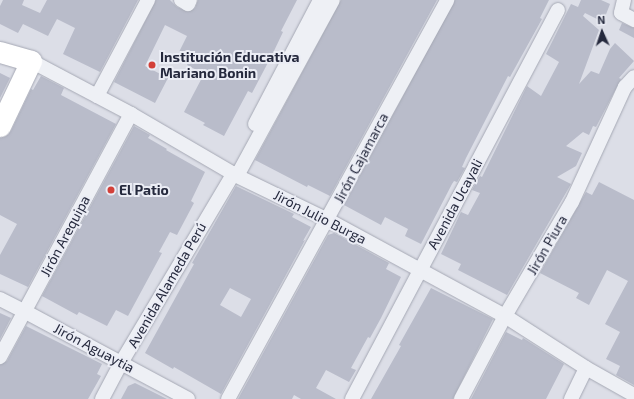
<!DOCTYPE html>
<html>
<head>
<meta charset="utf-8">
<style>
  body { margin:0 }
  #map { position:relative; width:634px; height:399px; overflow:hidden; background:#dcdee7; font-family:"Exo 2",sans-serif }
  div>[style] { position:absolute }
  .building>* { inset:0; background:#b9bcca }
  .roads { filter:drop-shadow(0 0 1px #a5a8b4) drop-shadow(0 0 1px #a5a8b4) }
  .minor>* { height:14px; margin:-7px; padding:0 7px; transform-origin:7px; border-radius:7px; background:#eef0f5 }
  .highway>* { height:21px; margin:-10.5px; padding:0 10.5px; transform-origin:10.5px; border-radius:10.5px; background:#fff }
  .dots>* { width:11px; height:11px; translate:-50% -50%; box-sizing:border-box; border:2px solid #ebedf5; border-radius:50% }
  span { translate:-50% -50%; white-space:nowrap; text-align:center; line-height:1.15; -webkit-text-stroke:4px #ebedf5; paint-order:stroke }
  .poi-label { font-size:14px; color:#25293d; font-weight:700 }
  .left { translate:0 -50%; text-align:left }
  .street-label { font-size:14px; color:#25293d }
  .north { position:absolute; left:582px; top:12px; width:40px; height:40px; -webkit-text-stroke:3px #ebedf5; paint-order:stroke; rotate:357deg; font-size:11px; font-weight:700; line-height:16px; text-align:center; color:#25293d }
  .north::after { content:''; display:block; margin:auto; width:14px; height:18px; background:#25293d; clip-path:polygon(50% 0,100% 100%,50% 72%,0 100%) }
</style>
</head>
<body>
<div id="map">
  <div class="building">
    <i style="clip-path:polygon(3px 0,24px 0,22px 5px,40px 13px,47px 0,138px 0,100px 72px,63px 54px,75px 28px,57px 19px,48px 36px,23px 24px,18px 33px,0 24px,0 6px)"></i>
    <i style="clip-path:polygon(156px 0,170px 0,177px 7px,188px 12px,195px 8px,198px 0,297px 0,281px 31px,283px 32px,273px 53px,252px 93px,248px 91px,224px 136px,203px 125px,205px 123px,184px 112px,204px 74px,187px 65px,188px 63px,180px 58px,182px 54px,179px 52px,187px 36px,165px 25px,145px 66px,168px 78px,155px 103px,114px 82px)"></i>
    <i style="clip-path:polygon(341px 0,437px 0,330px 196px,308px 185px,307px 187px,255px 160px)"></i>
    <i style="clip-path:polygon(455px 0,549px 0,540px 18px,542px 19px,510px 77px,508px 76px,466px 158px,462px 167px,465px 168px,457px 182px,454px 181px,452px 184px,421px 244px,405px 236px,408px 229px,385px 217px,381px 225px,344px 205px)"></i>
    <i style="clip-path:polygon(581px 0,601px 0,610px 4px,603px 22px,585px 13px,583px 16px,599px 30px,579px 84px,591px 71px,599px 74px,610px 49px,615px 43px,634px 61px,619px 78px,621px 79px,596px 127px,593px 126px,589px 135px,583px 132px,566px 146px,582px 153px,576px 166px,557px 177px,571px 184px,507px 295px,458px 270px,461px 264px,441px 254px,461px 212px,468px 215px,480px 193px,472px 190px,480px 176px,482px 177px,527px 86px,541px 96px,559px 62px,546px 54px,571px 4px,578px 7px)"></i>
    <i style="clip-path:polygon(622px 23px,634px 28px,634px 38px,619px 30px)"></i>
    <i style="clip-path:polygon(0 73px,10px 78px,0 98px)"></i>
    <i style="clip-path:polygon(41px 76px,64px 88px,61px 95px,116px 124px,28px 287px,0 274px,0 255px,17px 224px,0 215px,0 138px,6px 136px,11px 131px,31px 89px,33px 90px)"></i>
    <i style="clip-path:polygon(134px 126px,150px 135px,148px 138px,167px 149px,166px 150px,205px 172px,191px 201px,194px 203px,177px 235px,170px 232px,159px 252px,162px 253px,128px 316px,116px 310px,107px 326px,79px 312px,77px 315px,42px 296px)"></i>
    <i style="clip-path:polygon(599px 182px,634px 200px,634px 385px,616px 375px,620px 366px,606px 359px,620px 332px,605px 324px,628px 281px,607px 270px,589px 305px,576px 298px,579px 293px,540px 273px,586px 192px,592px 195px)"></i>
    <i style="clip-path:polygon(evenodd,236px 186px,294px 214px,292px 217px,311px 227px,303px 241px,305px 240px,221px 394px,174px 367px,173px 369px,145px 353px,194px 264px,192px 263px,236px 186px,230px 288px,251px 299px,241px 317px,220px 305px,230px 288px)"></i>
    <i style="clip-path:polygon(334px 233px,389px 263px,386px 269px,401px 277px,381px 318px,370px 338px,368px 337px,351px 368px,356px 370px,349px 382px,326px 370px,316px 388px,336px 399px,301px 399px,294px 395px,292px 399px,238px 399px,328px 235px)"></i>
    <i style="clip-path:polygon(431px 288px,493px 319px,453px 399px,371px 399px,401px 346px,399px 345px)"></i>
    <i style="clip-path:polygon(0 313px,11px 318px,0 339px)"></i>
    <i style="clip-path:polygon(26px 326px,102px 364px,97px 374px,101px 376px,88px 399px,0 399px,0 365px,7px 361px)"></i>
    <i style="clip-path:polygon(506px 332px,522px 340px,523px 338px,564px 364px,546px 399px,471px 399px)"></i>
    <i style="clip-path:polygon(135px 383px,167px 399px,121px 399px,128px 386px)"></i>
  </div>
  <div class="roads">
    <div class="minor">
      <i style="left:181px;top:0;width:8px;rotate:30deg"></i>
      <i style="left:188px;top:4px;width:4px;rotate:-63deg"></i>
      <i style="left:624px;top:0;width:13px;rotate:103deg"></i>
      <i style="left:621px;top:13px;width:15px;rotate:28deg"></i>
      <i style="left:31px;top:61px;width:113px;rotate:27.9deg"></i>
      <i style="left:131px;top:114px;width:123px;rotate:30.3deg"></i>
      <i style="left:237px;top:176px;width:101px;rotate:25.8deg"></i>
      <i style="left:328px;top:220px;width:201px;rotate:28.5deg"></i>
      <i style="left:505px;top:316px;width:96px;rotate:32.7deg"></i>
      <i style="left:586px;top:368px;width:55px;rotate:29.4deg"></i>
      <i style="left:97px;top:96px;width:109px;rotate:-62deg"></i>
      <i style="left:255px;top:124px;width:140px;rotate:-62.3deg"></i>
      <i style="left:237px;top:176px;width:200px;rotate:-61.4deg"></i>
      <i style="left:0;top:299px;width:27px;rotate:27deg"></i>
      <i style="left:24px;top:311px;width:186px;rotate:28.2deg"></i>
      <i style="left:0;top:357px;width:276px;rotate:-61.7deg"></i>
      <i style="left:102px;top:399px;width:41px;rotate:-62.2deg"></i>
      <i style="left:121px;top:363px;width:221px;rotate:-59.3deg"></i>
      <i style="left:228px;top:399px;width:455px;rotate:-61.2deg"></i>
      <i style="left:352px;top:399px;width:440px;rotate:-62.1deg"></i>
      <i style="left:461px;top:399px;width:94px;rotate:-62.1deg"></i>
      <i style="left:505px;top:316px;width:132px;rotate:-59.6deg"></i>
      <i style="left:572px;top:202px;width:127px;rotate:-65.3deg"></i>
      <i style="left:625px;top:87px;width:13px;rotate:-48deg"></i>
      <i style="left:571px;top:399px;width:34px;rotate:-64deg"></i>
    </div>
    <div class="highway">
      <i style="left:0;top:52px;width:32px;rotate:16deg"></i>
      <i style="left:31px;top:61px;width:72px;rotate:115.5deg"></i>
    </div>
  </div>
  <div class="dots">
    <i style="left:152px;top:65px;background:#d34039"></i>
    <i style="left:111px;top:190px;background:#d34039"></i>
  </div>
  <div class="poi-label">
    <span class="left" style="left:160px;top:65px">Institución Educativa<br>Mariano Bonin</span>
    <span class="left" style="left:119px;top:190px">El Patio</span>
  </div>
  <div class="street-label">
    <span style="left:361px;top:158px;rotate:-62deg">Jirón Cajamarca</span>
    <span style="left:455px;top:204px;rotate:-62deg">Avenida Ucayali</span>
    <span style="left:320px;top:217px;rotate:27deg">Jirón Julio Burga</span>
    <span style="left:65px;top:236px;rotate:-62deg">Jirón Arequipa</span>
    <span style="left:547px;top:245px;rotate:-60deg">Jirón Piura</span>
    <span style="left:167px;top:285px;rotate:-60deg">Avenida Alameda Perú</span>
    <span style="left:94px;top:348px;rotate:28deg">Jirón Aguaytia</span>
  </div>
  <div class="north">N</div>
</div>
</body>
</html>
